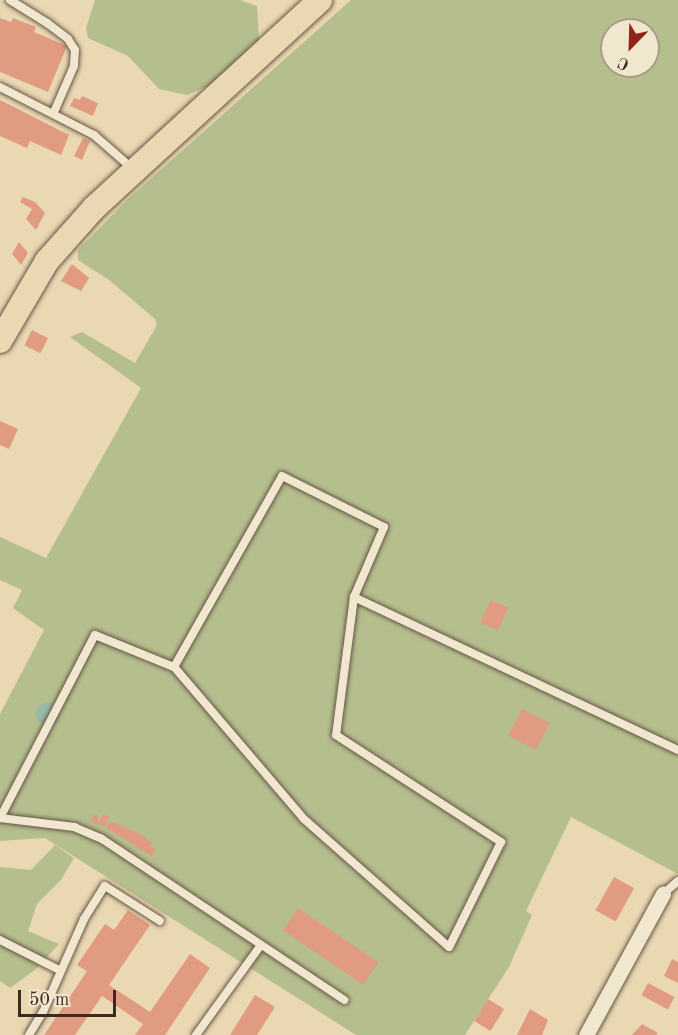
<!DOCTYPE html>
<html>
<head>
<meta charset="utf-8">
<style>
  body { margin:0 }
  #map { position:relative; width:678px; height:1035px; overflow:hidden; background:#ead8b3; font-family:"Old Standard TT",serif }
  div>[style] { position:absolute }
  .green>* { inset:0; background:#b5bf8e }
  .water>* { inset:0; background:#98baaa }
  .round { border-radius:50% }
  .building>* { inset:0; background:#e09b81; transform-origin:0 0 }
  .roads { filter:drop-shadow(0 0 2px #685648) drop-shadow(0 0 2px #685648) }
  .lane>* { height:8px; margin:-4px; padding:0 4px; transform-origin:4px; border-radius:4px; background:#f1e6ce }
  .street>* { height:15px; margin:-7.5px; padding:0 7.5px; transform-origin:7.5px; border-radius:7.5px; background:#f1e6ce }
  .primary>* { height:24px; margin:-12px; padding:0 12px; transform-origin:12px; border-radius:12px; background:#ead8b3 }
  span { translate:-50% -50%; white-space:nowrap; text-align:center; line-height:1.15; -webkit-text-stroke:5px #f1e6ce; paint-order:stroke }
  .north { position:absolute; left:600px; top:18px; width:60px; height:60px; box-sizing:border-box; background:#f1e6ce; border:2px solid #a99b8a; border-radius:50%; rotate:203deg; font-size:16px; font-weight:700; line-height:24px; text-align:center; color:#3c2b25 }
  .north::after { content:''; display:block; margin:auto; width:21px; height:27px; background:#8f2418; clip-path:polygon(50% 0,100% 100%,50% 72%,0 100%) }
  .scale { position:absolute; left:18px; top:990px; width:98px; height:27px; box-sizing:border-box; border:3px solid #3c2b25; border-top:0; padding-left:8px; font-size:18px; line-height:21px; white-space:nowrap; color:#3c2b25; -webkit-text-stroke:4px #f1e6ce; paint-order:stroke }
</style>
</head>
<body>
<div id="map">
  <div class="green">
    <i style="clip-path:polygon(95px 0,240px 0,257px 6px,259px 40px,213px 84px,187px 95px,159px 89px,128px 56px,88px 38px,86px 28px)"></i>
    <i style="clip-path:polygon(evenodd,351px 0,678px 0,678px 874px,571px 817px,526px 911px,532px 915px,509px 967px,465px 1035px,356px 1035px,45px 838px,0 841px,0 714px,44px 630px,13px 608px,22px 590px,0 580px,0 537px,46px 558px,141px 388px,70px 337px,82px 332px,135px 363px,157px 325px,155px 319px,109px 280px,78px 260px,78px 250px,127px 200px,351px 0,612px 30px,648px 30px,648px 66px,612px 66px,612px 30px)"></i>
    <i style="clip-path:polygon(55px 845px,74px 858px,61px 880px,37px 904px,28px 931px,59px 944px,36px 969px,10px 988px,0 981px,0 867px,31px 870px)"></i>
  </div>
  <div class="water">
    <i class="round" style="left:36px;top:702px;width:24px;height:24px"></i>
  </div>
  <div class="building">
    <i style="clip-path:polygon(0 18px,11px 22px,13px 18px,36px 27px,34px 32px,67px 46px,48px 92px,0 72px)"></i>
    <i style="clip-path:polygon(82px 96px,98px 103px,93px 116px,70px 106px,74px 98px,80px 100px)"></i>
    <i style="clip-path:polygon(0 100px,69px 135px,61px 155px,30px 141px,27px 148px,0 136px)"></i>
    <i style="clip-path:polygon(83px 138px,90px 141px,82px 160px,74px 156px)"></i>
    <i style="clip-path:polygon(23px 197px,35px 202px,45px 213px,36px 230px,26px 219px,32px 209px,20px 202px)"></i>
    <i style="clip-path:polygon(19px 242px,28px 253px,21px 265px,12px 254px)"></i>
    <i style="clip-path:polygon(72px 264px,89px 278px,81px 291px,61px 281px)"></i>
    <i style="left:32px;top:330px;width:18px;height:17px;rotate:27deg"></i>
    <i style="clip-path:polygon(0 421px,18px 429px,9px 449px,0 445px)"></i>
    <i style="left:491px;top:600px;width:19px;height:25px;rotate:25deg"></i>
    <i style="left:522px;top:709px;width:31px;height:30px;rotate:27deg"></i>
    <i style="clip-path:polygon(94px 814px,99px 816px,97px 824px,91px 822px)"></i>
    <i style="left:103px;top:814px;width:7px;height:11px;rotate:27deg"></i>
    <i style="clip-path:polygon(110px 821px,140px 834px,153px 843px,150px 846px,156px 850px,152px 856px,106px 828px)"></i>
    <i style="left:614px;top:877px;width:23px;height:38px;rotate:29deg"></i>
    <i style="left:298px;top:908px;width:97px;height:27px;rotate:34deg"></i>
    <i style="clip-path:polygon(128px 910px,150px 925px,109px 985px,150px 1012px,190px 954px,210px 968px,165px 1035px,135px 1035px,143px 1024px,102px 996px,75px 1035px,44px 1035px,87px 971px,77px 965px,105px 924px,114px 930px)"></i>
    <i style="clip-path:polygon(672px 959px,678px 962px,678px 983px,664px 976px)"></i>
    <i style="left:648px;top:983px;width:30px;height:14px;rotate:28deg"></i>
    <i style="clip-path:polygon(255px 995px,275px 1007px,257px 1035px,230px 1035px)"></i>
    <i style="left:488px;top:999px;width:19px;height:26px;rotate:32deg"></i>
    <i style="clip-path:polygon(530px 1009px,548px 1020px,542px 1035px,517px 1035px)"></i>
    <i style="clip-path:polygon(642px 1024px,658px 1033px,656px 1035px,632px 1035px)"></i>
  </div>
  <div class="roads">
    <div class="lane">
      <i style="left:10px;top:0;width:44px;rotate:31.9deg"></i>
      <i style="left:47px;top:23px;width:26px;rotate:37deg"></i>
      <i style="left:68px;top:39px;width:13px;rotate:58deg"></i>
      <i style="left:75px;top:50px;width:16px;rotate:94deg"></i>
      <i style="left:74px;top:66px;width:50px;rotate:113.5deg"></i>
      <i style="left:0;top:87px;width:106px;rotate:27.1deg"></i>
      <i style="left:94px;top:135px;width:52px;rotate:41.1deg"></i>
      <i style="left:282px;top:476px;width:114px;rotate:26.6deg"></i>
      <i style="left:384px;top:527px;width:76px;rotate:113.2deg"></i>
      <i style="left:354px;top:597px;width:139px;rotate:97.4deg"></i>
      <i style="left:336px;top:735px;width:197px;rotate:33deg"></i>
      <i style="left:501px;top:842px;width:117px;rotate:116.3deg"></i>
      <i style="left:449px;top:947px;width:193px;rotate:-138.6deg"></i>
      <i style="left:304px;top:819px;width:200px;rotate:-130.5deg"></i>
      <i style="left:174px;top:667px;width:219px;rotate:-60.5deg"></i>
      <i style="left:354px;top:597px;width:358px;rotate:25.3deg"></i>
      <i style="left:0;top:818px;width:75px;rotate:6.9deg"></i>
      <i style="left:74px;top:827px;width:30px;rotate:23deg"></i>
      <i style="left:102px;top:839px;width:291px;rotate:33.6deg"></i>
      <i style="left:0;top:818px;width:206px;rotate:-62.6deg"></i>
      <i style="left:95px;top:635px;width:85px;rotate:22.1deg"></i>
      <i style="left:663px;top:894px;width:20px;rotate:-41deg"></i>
      <i style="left:0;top:940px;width:68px;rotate:26.9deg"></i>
      <i style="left:29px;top:1035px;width:27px;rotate:-59deg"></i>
      <i style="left:43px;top:1012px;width:102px;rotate:-66.2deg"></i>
      <i style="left:84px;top:919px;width:39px;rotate:-58deg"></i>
      <i style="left:105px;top:886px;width:65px;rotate:32.5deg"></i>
      <i style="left:196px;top:1035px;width:111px;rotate:-54.2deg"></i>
    </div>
    <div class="street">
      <i style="left:586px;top:1035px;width:161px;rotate:-61.4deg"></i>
    </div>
    <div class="primary">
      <i style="left:0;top:341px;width:93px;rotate:-59.6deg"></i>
      <i style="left:47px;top:261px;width:71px;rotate:-48.4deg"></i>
      <i style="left:94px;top:208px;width:307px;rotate:-42.6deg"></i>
    </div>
  </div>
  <div class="north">С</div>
  <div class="scale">50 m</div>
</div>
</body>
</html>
